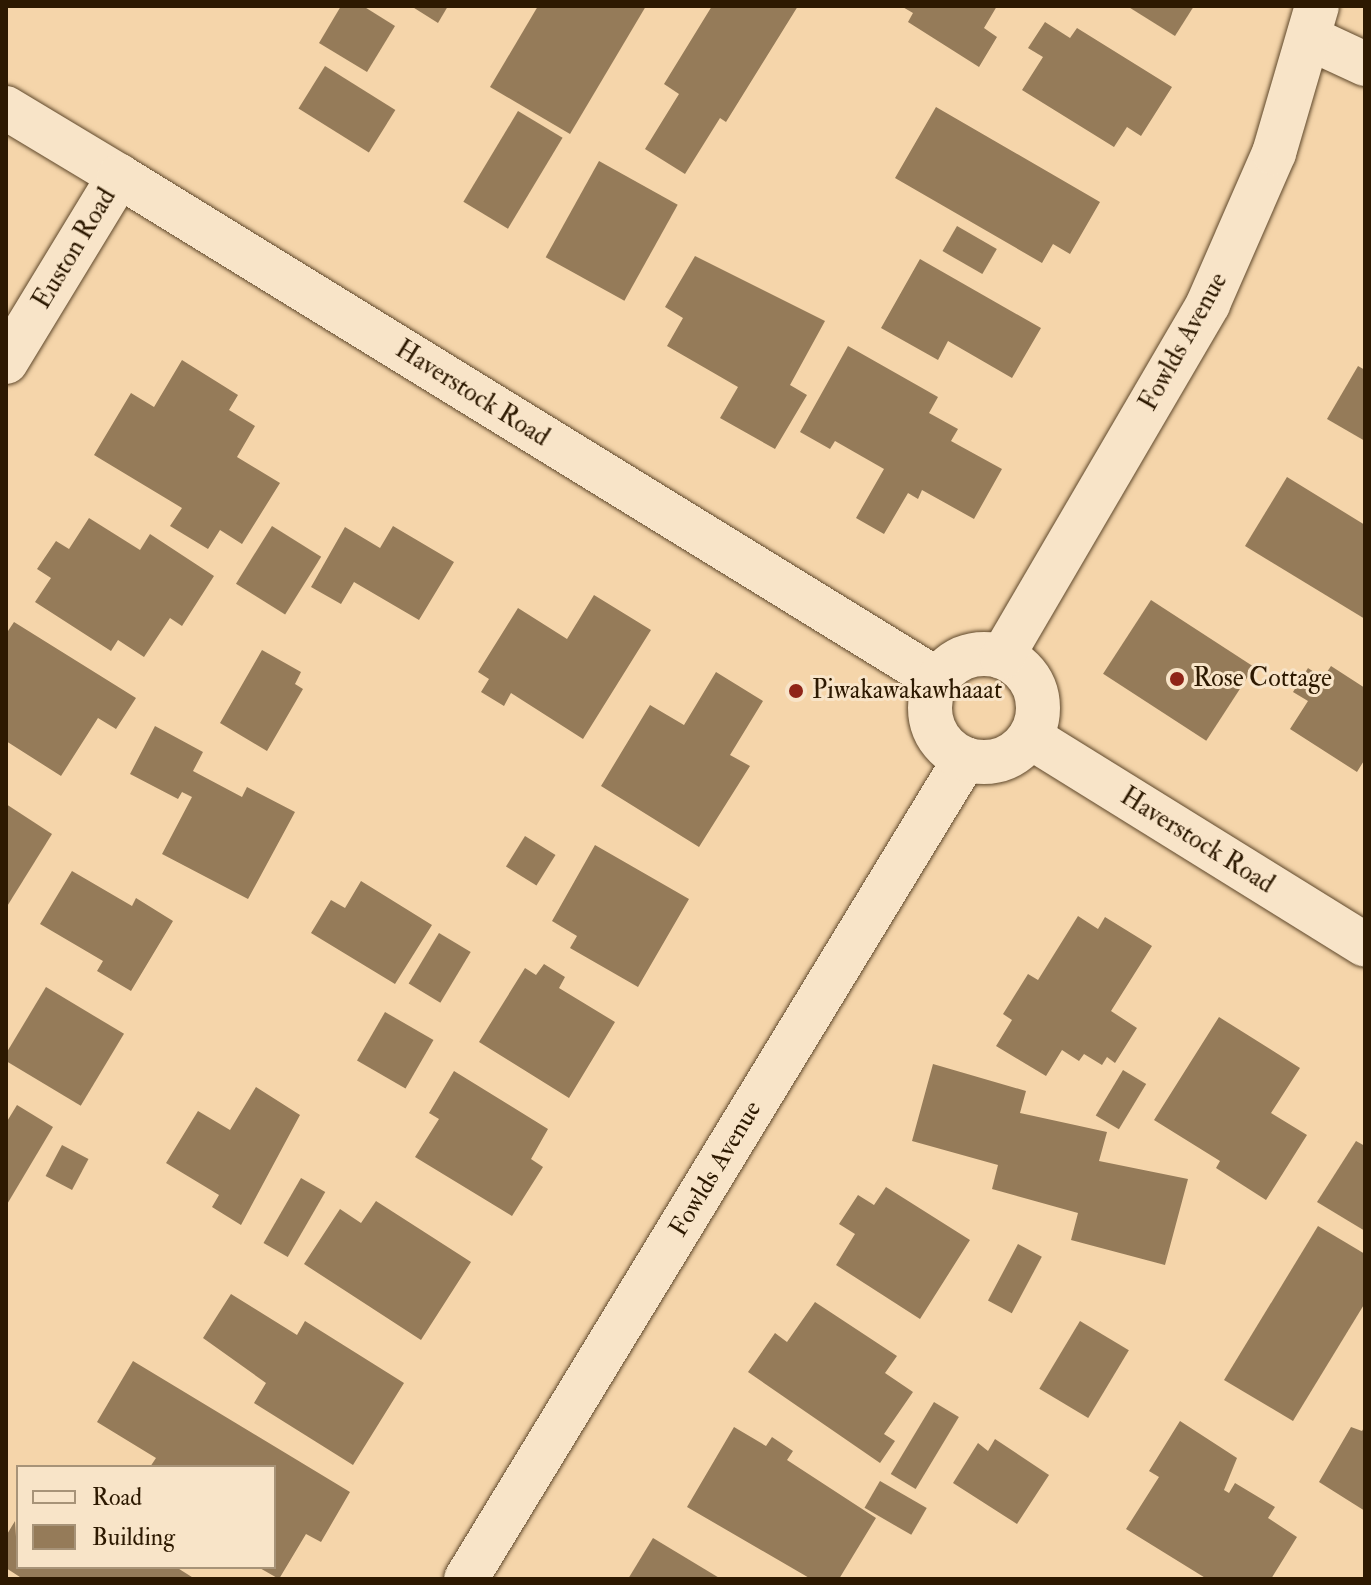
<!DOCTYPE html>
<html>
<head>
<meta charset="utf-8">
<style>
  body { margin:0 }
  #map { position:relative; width:1371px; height:1585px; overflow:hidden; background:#f5d5aa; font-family:"IM FELL Double Pica",serif }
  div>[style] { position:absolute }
  .building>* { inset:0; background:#957b59; transform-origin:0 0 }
  .roads { filter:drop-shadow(0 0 2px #5f482b) drop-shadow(0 0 2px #5f482b) }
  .minor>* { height:44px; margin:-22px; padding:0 22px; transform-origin:22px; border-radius:22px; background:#f8e4c8 }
  .tertiary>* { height:44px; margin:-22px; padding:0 22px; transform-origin:22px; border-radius:22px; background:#f8e4c8 }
  .tertiary>.ring { margin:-22px; padding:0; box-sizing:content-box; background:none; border:44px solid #f8e4c8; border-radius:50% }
  .dots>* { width:22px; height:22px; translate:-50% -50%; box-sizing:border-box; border:4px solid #f8e4c8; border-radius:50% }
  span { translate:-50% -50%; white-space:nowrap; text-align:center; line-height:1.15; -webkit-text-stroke:6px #f8e4c8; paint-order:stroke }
  .street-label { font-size:26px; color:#2d1901 }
  .poi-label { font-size:26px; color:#2d1901 }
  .left { translate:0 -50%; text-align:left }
  .frame { position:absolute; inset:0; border:8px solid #2d1901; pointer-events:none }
  .legend { position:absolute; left:16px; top:1465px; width:260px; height:104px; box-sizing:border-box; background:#f8e4c8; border:2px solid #a79378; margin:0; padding:10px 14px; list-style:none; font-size:24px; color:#2d1901 }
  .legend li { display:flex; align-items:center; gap:16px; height:40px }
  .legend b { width:40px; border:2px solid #a79378 }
</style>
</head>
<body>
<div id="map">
  <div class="building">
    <i style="clip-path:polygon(341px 6px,363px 6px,395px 26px,367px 72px,319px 43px)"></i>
    <i style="clip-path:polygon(411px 6px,448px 6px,438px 23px)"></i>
    <i style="clip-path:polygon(538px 6px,646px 6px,570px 134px,490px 87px)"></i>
    <i style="clip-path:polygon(712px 6px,798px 6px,726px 122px,720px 118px,685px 174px,645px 149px,679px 94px,664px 84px)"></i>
    <i style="clip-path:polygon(901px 6px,997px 6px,984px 28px,997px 37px,979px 67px,908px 22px,913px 13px)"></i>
    <i style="clip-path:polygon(1127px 6px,1194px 6px,1175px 36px)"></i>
    <i style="clip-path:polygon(1045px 22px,1070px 38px,1077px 28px,1172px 87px,1141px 136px,1127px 127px,1114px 147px,1022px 90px,1043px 57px,1028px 48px)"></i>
    <i style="left:325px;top:66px;width:83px;height:50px;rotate:32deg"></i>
    <i style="clip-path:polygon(936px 107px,1100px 202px,1070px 254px,1053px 244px,1042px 263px,895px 178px)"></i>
    <i style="left:518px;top:111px;width:52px;height:106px;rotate:31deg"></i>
    <i style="left:599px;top:161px;width:90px;height:110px;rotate:29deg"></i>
    <i style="left:957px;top:226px;width:46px;height:29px;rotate:30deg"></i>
    <i style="clip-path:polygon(695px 256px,825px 321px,790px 385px,807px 395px,775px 449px,720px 418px,738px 387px,667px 346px,683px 318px,665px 307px)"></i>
    <i style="clip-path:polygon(920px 259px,1041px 328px,1012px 378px,948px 341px,938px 360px,881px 328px)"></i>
    <i style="clip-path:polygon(848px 346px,938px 397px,929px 413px,958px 429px,951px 441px,1002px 469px,974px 519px,922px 490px,918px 499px,908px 493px,884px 534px,856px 518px,884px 469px,835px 441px,830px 449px,800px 432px)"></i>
    <i style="clip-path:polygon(182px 360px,238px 395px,229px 410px,255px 426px,237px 457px,280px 483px,242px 544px,220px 530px,208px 549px,170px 526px,182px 508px,94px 455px,131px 393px,154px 407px)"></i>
    <i style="clip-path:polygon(1358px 366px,1365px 370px,1365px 441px,1327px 419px)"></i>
    <i style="clip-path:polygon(1287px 477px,1365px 525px,1365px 619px,1245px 546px)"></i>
    <i style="clip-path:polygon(89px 518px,140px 550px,150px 534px,214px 576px,182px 626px,170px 618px,144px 657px,118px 640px,111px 651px,35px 602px,51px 578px,37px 569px,56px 541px,69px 549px)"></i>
    <i style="left:272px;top:526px;width:58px;height:68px;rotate:32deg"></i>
    <i style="clip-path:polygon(393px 526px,454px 562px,419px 620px,354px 582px,341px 604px,311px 587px,345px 527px,380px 548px)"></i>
    <i style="clip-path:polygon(594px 595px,651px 630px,583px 739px,511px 693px,504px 706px,481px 692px,489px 679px,478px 672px,518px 608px,567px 639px)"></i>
    <i style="left:1151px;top:600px;width:123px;height:88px;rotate:33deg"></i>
    <i style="clip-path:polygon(14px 622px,136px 698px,116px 729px,98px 718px,61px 776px,6px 741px,6px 634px)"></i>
    <i style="clip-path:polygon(262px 650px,301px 672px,295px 684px,303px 689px,267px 751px,220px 723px)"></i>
    <i style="clip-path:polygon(1331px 666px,1365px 688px,1365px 759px,1357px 772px,1290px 729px,1308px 701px,1293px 692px,1308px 668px,1323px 678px)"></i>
    <i style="clip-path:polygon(716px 672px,763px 701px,730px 755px,750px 766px,699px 847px,601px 786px,650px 705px,684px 725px)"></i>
    <i style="clip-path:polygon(155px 726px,203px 752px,193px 771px,242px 797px,247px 787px,295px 812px,248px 899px,162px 854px,192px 797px,182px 792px,178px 799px,130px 774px)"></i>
    <i style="clip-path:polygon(6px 804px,52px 834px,6px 908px)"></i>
    <i style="left:525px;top:836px;width:36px;height:36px;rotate:32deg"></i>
    <i style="clip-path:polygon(595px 845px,689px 899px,638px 987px,570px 948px,577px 936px,552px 921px)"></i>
    <i style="clip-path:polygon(72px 871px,132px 906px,136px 898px,173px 921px,131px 991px,97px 971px,103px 961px,40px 924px)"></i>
    <i style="clip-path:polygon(361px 881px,432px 925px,395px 984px,311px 933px,331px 900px,345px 908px)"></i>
    <i style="clip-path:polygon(1078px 916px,1098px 929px,1105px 917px,1152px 946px,1111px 1011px,1137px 1028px,1115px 1063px,1107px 1057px,1102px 1065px,1084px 1054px,1079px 1061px,1062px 1050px,1046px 1076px,996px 1046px,1012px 1020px,1003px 1014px,1028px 974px,1038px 980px)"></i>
    <i style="left:439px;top:933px;width:37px;height:59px;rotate:31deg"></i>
    <i style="clip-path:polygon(544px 964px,565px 977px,559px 988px,615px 1022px,569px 1098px,479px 1042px,525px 968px,536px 975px)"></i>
    <i style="left:46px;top:987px;width:91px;height:84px;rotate:31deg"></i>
    <i style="left:385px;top:1012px;width:56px;height:56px;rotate:30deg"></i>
    <i style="clip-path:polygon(1219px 1017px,1300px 1068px,1271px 1113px,1307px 1135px,1266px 1200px,1216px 1168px,1220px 1161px,1154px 1120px)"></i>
    <i style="clip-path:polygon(933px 1064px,1026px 1091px,1020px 1113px,1107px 1132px,1099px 1161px,1188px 1179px,1165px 1265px,1071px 1240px,1078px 1213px,992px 1189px,998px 1165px,912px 1141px)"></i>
    <i style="left:1123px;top:1070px;width:27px;height:53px;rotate:31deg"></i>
    <i style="clip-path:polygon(454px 1071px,548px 1129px,531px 1159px,543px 1167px,512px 1216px,415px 1157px,439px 1119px,429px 1113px)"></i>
    <i style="clip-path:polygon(256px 1087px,300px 1115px,241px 1225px,212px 1207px,219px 1195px,166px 1163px,198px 1111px,230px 1130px)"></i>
    <i style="clip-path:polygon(17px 1105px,53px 1127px,6px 1206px,6px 1123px)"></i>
    <i style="clip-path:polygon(1356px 1141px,1365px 1146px,1365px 1231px,1317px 1202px)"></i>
    <i style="left:62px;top:1145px;width:30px;height:35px;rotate:28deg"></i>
    <i style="left:301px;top:1178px;width:28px;height:75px;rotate:30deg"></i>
    <i style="clip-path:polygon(886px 1187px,970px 1240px,920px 1319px,836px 1265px,855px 1234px,839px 1224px,858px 1195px,874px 1205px)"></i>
    <i style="clip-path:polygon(376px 1201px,471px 1262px,421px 1340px,304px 1264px,340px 1209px,361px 1223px)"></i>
    <i style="clip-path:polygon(1318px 1226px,1365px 1254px,1365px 1303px,1293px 1421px,1224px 1380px)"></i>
    <i style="left:1018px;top:1244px;width:27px;height:64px;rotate:28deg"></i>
    <i style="clip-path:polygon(231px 1294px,297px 1335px,305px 1321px,404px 1383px,353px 1465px,254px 1403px,266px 1383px,203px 1338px)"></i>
    <i style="clip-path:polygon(815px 1302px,897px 1356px,885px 1373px,913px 1392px,884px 1434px,895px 1441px,880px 1463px,748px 1372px,775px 1333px,787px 1342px)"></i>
    <i style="left:1080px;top:1321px;width:57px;height:79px;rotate:31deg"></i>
    <i style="clip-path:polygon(133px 1361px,350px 1492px,321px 1542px,306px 1534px,279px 1579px,258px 1567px,274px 1567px,274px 1467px,150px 1467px,156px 1458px,97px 1422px)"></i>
    <i style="left:934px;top:1402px;width:29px;height:84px;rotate:31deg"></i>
    <i style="clip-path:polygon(1180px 1421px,1237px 1458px,1224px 1490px,1229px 1493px,1235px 1483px,1275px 1507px,1268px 1518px,1297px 1537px,1271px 1579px,1207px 1579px,1126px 1529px,1159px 1477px,1149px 1471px)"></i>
    <i style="clip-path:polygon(1365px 1426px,1365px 1511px,1319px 1482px,1351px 1427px,1362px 1431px)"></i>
    <i style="clip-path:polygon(734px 1427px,766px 1446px,772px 1437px,793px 1451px,787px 1460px,876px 1518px,839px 1579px,811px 1579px,687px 1507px)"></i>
    <i style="clip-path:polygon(995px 1439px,1049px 1475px,1017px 1524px,953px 1483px,978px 1443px,988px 1451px)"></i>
    <i style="left:880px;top:1481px;width:54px;height:31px;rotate:30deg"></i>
    <i style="clip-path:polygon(15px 1521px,18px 1567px,176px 1567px,195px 1579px,23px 1579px,6px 1568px,6px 1536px)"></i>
    <i style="clip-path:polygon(653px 1538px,721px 1579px,628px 1579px)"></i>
  </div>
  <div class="roads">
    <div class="minor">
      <i style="left:6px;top:108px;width:132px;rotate:31deg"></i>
      <i style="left:1030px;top:737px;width:394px;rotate:31.8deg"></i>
      <i style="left:466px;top:1579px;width:960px;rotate:-58.68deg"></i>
    </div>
    <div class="tertiary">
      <i style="left:1309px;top:38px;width:62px;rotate:24.9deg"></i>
      <i style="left:6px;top:362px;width:218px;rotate:-58.7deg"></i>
      <i style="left:119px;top:176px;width:962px;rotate:31.61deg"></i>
      <i class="ring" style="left:930px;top:654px;width:64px;height:64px"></i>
      <i style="left:1002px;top:657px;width:409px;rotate:-59.7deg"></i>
      <i style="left:1208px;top:304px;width:165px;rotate:-66.4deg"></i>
      <i style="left:1274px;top:153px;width:153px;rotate:-73.7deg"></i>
    </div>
  </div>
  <div class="dots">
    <i style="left:1177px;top:679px;background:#8f2418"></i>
    <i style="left:796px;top:691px;background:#8f2418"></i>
  </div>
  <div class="street-label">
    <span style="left:75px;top:249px;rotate:-59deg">Euston Road</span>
    <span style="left:1184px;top:342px;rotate:-61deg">Fowlds Avenue</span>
    <span style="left:472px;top:394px;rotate:32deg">Haverstock Road</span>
    <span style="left:1197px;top:841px;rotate:32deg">Haverstock Road</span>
    <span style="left:716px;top:1169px;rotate:-59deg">Fowlds Avenue</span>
  </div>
  <div class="poi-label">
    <span class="left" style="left:1193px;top:679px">Rose Cottage</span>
    <span class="left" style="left:812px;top:691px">Piwakawakawhaaat</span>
  </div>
  <div class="frame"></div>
  <ul class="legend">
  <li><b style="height:10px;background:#f8e4c8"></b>Road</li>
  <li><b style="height:22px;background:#957b59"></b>Building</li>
  </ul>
</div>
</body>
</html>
